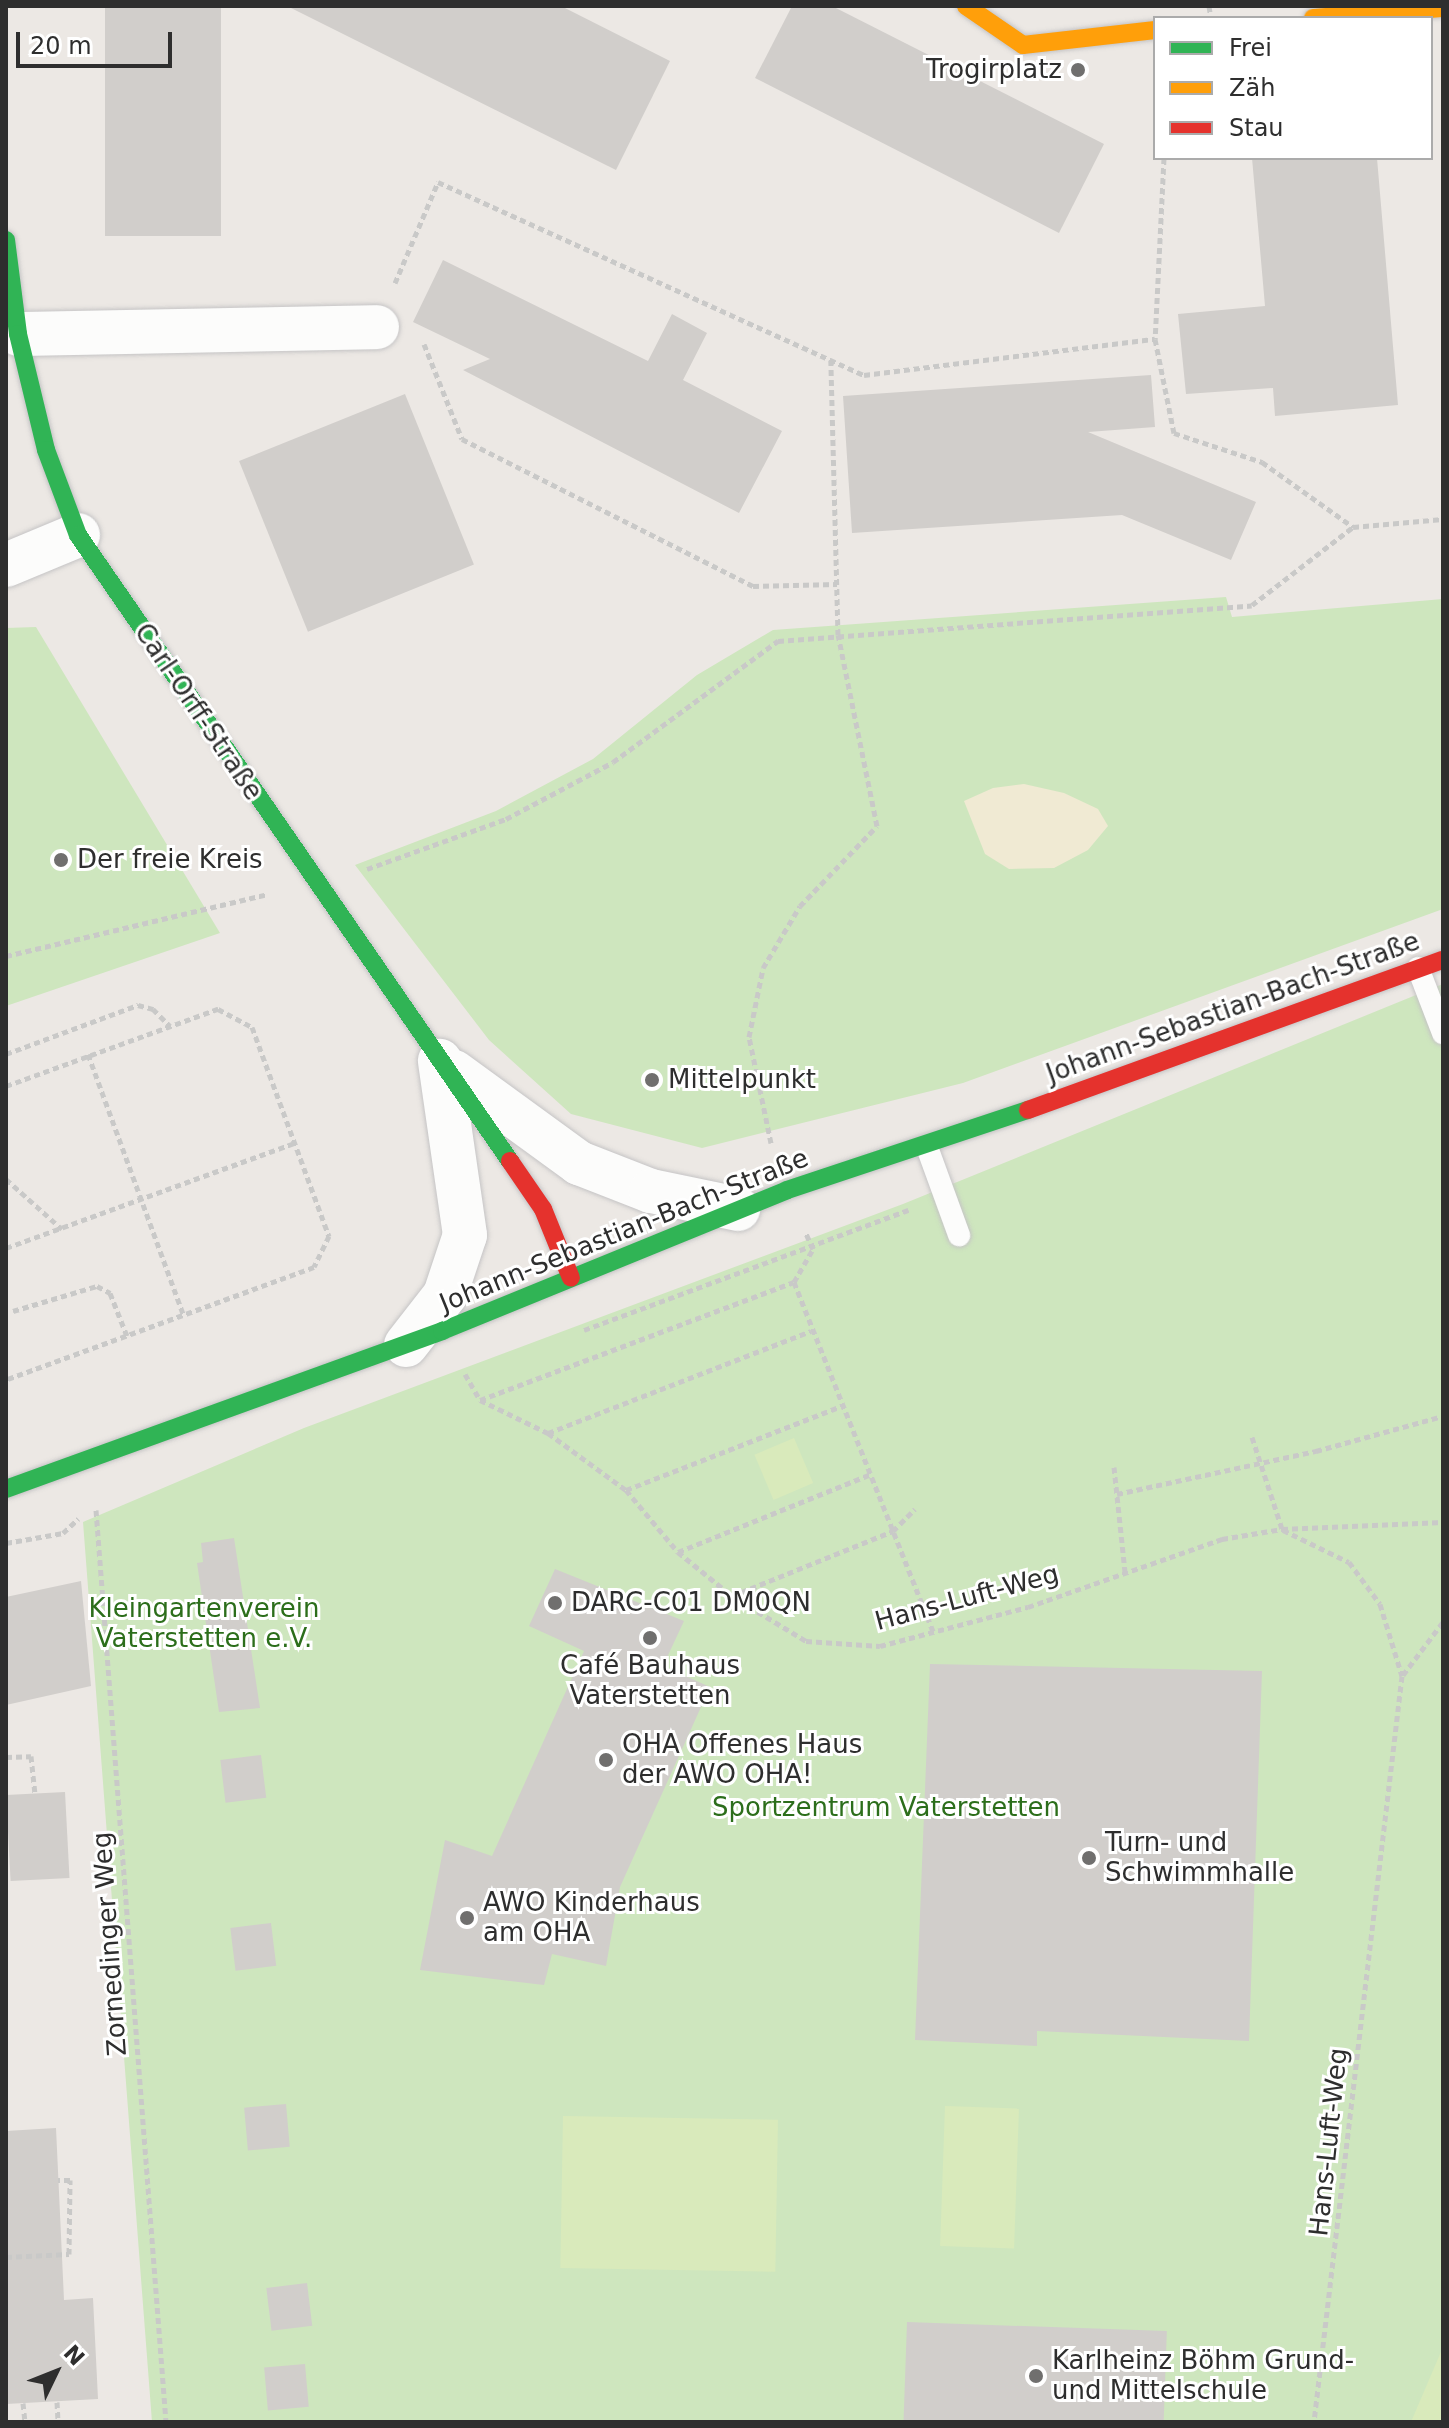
<!DOCTYPE html>
<html>
<head>
<meta charset="utf-8">
<style>
  body { margin:0 }
  #map { position:relative; width:1449px; height:2428px; overflow:hidden; background:#ece8e4; font-family:"DejaVu Sans",sans-serif }
  div>[style] { position:absolute }
  .green>* { inset:0; background:#cee6be }
  .sand>* { inset:0; background:#f0ead3 }
  .pitch>* { inset:0; background:#d9eabb; transform-origin:0 0 }
  .building>* { inset:0; background:#d1cecb; transform-origin:0 0 }
  .path>* { height:5px; margin-top:-2.5px; transform-origin:0; background:repeating-linear-gradient(90deg,#c9c9c8 0 6px,transparent 0 10px) }
  .roads { filter:drop-shadow(0 0 2px #c5c4c5) drop-shadow(0 0 2px #c5c4c5) }
  .lane>* { height:22px; margin:-11px; padding:0 11px; transform-origin:11px; border-radius:11px; background:#fcfcfb }
  .street>* { height:44px; margin:-22px; padding:0 22px; transform-origin:22px; border-radius:22px; background:#fcfcfb }
  .fast>* { height:18px; margin:-9px; padding:0 9px; transform-origin:9px; border-radius:9px; background:#30b455 }
  .slow>* { height:18px; margin:-9px; padding:0 9px; transform-origin:9px; border-radius:9px; background:#ff9f0a }
  .jam>* { height:18px; margin:-9px; padding:0 9px; transform-origin:9px; border-radius:9px; background:#e5322d }
  .dots>* { width:22px; height:22px; translate:-50% -50%; box-sizing:border-box; border:4px solid #fff; border-radius:50% }
  span { translate:-50% -50%; white-space:nowrap; text-align:center; line-height:1.15; -webkit-text-stroke:6px #fff; paint-order:stroke }
  .poi-label { font-size:26px; color:#2e2e2e }
  .right { translate:-100% -50%; text-align:right }
  .left { translate:0 -50%; text-align:left }
  .street-label { font-size:26px; color:#2e2e2e }
  .park-label { font-size:26px; color:#2c6e1b }
  .frame { position:absolute; inset:0; border:8px solid #2e2e2e; pointer-events:none }
  .legend { position:absolute; left:1153px; top:16px; width:280px; height:144px; box-sizing:border-box; background:#fff; border:2px solid #ababab; margin:0; padding:10px 14px; list-style:none; font-size:24px; color:#2e2e2e }
  .legend li { display:flex; align-items:center; gap:16px; height:40px }
  .legend b { width:40px; border:2px solid #ababab }
  .north { position:absolute; left:16px; top:2332px; width:80px; height:80px; -webkit-text-stroke:6px #fff; paint-order:stroke; rotate:47deg; font-size:22px; font-weight:700; line-height:32px; text-align:center; color:#2e2e2e }
  .north::after { content:''; display:block; margin:auto; width:28px; height:36px; background:#2e2e2e; clip-path:polygon(50% 0,100% 100%,50% 72%,0 100%) }
  .scale { position:absolute; left:16px; top:32px; width:156px; height:36px; box-sizing:border-box; border:4px solid #2e2e2e; border-top:0; padding-left:10px; font-size:24px; line-height:28px; white-space:nowrap; color:#2e2e2e; -webkit-text-stroke:6px #fff; paint-order:stroke }
</style>
</head>
<body>
<div id="map">
  <div class="green">
    <i style="clip-path:polygon(1226px 597px,1232px 617px,1443px 599px,1443px 909px,963px 1083px,702px 1148px,571px 1114px,489px 1040px,355px 865px,496px 811px,593px 759px,697px 675px,773px 630px)"></i>
    <i style="clip-path:polygon(36px 627px,220px 933px,6px 1006px,6px 628px)"></i>
    <i style="clip-path:polygon(1443px 984px,1443px 2422px,152px 2422px,83px 1522px,304px 1428px,903px 1204px)"></i>
  </div>
  <div class="sand">
    <i style="clip-path:polygon(1024px 784px,1064px 793px,1098px 809px,1108px 826px,1088px 850px,1054px 868px,1009px 869px,985px 854px,964px 801px,993px 788px)"></i>
  </div>
  <div class="pitch">
    <i style="left:794px;top:1438px;width:49px;height:43px;rotate:67deg"></i>
    <i style="left:945px;top:2106px;width:74px;height:140px;rotate:2deg"></i>
    <i style="left:563px;top:2116px;width:215px;height:152px;rotate:1deg"></i>
    <i style="clip-path:polygon(1443px 2347px,1443px 2422px,1411px 2422px)"></i>
  </div>
  <div class="building">
    <i style="left:105px;top:6px;width:116px;height:230px"></i>
    <i style="clip-path:polygon(287px 6px,561px 6px,670px 61px,616px 170px)"></i>
    <i style="clip-path:polygon(792px 6px,832px 6px,1104px 144px,1059px 233px,755px 78px)"></i>
    <i style="clip-path:polygon(1252px 158px,1377px 158px,1398px 405px,1275px 416px,1273px 388px,1186px 394px,1178px 314px,1265px 306px)"></i>
    <i style="clip-path:polygon(443px 260px,648px 361px,672px 314px,707px 333px,683px 380px,782px 431px,739px 513px,463px 370px,490px 359px,413px 322px)"></i>
    <i style="clip-path:polygon(1151px 375px,1155px 427px,1088px 432px,1256px 502px,1231px 560px,1122px 515px,852px 533px,843px 396px)"></i>
    <i style="left:405px;top:394px;width:184px;height:179px;rotate:68deg"></i>
    <i style="clip-path:polygon(234px 1538px,260px 1708px,219px 1712px,197px 1563px,203px 1562px,201px 1543px)"></i>
    <i style="clip-path:polygon(555px 1569px,684px 1621px,663px 1666px,710px 1687px,620px 1887px,606px 1966px,552px 1954px,544px 1985px,420px 1970px,445px 1840px,492px 1856px,584px 1651px,529px 1626px)"></i>
    <i style="clip-path:polygon(81px 1581px,91px 1686px,6px 1705px,6px 1597px)"></i>
    <i style="clip-path:polygon(930px 1664px,1262px 1671px,1249px 2041px,1037px 2031px,1037px 2046px,915px 2040px)"></i>
    <i style="left:261px;top:1755px;width:43px;height:41px;rotate:83deg"></i>
    <i style="left:65px;top:1792px;width:86px;height:59px;rotate:87deg"></i>
    <i style="left:271px;top:1923px;width:43px;height:41px;rotate:83deg"></i>
    <i style="left:286px;top:2104px;width:43px;height:42px;rotate:85deg"></i>
    <i style="clip-path:polygon(56px 2128px,64px 2300px,93px 2298px,98px 2399px,6px 2404px,6px 2131px)"></i>
    <i style="left:307px;top:2283px;width:43px;height:41px;rotate:83deg"></i>
    <i style="left:907px;top:2322px;width:260px;height:100px;rotate:2deg"></i>
    <i style="left:305px;top:2364px;width:43px;height:41px;rotate:85deg"></i>
  </div>
  <div class="path">
    <i style="left:1209px;top:6px;width:12px;rotate:81deg"></i>
    <i style="left:1164px;top:158px;width:181px;rotate:92.8deg"></i>
    <i style="left:1155px;top:339px;width:96px;rotate:78.6deg"></i>
    <i style="left:1174px;top:433px;width:93px;rotate:18.2deg"></i>
    <i style="left:1262px;top:462px;width:112px;rotate:35.5deg"></i>
    <i style="left:395px;top:283px;width:110px;rotate:-66.9deg"></i>
    <i style="left:438px;top:182px;width:468px;rotate:24.4deg"></i>
    <i style="left:864px;top:375px;width:293px;rotate:-7.1deg"></i>
    <i style="left:424px;top:344px;width:102px;rotate:68.2deg"></i>
    <i style="left:462px;top:439px;width:326px;rotate:26.8deg"></i>
    <i style="left:753px;top:586px;width:84px;rotate:-1.4deg"></i>
    <i style="left:367px;top:869px;width:148px;rotate:-19.8deg"></i>
    <i style="left:506px;top:819px;width:121px;rotate:-28deg"></i>
    <i style="left:613px;top:762px;width:205px;rotate:-36.3deg"></i>
    <i style="left:778px;top:641px;width:475px;rotate:-4.3deg"></i>
    <i style="left:1252px;top:605px;width:128px;rotate:-37.7deg"></i>
    <i style="left:1353px;top:527px;width:90px;rotate:-5.1deg"></i>
    <i style="left:6px;top:956px;width:269px;rotate:-13.3deg"></i>
    <i style="left:6px;top:1054px;width:141px;rotate:-20.4deg"></i>
    <i style="left:138px;top:1005px;width:16px;rotate:15deg"></i>
    <i style="left:153px;top:1009px;width:24px;rotate:45deg"></i>
    <i style="left:88px;top:1054px;width:279px;rotate:69.9deg"></i>
    <i style="left:6px;top:1086px;width:226px;rotate:-20deg"></i>
    <i style="left:218px;top:1009px;width:38px;rotate:28deg"></i>
    <i style="left:252px;top:1027px;width:223px;rotate:69.8deg"></i>
    <i style="left:329px;top:1236px;width:34px;rotate:116deg"></i>
    <i style="left:314px;top:1267px;width:328px;rotate:159.9deg"></i>
    <i style="left:771px;top:1143px;width:108px;rotate:-101.7deg"></i>
    <i style="left:749px;top:1037px;width:70px;rotate:-78.5deg"></i>
    <i style="left:763px;top:968px;width:72px;rotate:-59.2deg"></i>
    <i style="left:800px;top:906px;width:111px;rotate:-46.1deg"></i>
    <i style="left:877px;top:826px;width:195px;rotate:-101.5deg"></i>
    <i style="left:838px;top:635px;width:275px;rotate:-91.5deg"></i>
    <i style="left:6px;top:1179px;width:75px;rotate:41.8deg"></i>
    <i style="left:6px;top:1248px;width:307px;rotate:-20deg"></i>
    <i style="left:794px;top:1282px;width:377px;rotate:68.3deg"></i>
    <i style="left:13px;top:1311px;width:88px;rotate:-16.6deg"></i>
    <i style="left:97px;top:1286px;width:15px;rotate:28deg"></i>
    <i style="left:110px;top:1293px;width:46px;rotate:68.4deg"></i>
    <i style="left:584px;top:1330px;width:346px;rotate:-20.3deg"></i>
    <i style="left:465px;top:1374px;width:30px;rotate:60deg"></i>
    <i style="left:480px;top:1400px;width:76px;rotate:25.9deg"></i>
    <i style="left:548px;top:1433px;width:97px;rotate:36.2deg"></i>
    <i style="left:626px;top:1490px;width:81px;rotate:50deg"></i>
    <i style="left:678px;top:1552px;width:70px;rotate:39.2deg"></i>
    <i style="left:732px;top:1596px;width:87px;rotate:31.3deg"></i>
    <i style="left:806px;top:1641px;width:74px;rotate:3.9deg"></i>
    <i style="left:880px;top:1646px;width:153px;rotate:-14.8deg"></i>
    <i style="left:1028px;top:1607px;width:206px;rotate:-19.3deg"></i>
    <i style="left:1222px;top:1539px;width:61px;rotate:-9.5deg"></i>
    <i style="left:1282px;top:1529px;width:161px;rotate:-2.5deg"></i>
    <i style="left:480px;top:1400px;width:335px;rotate:-20.6deg"></i>
    <i style="left:794px;top:1282px;width:38px;rotate:-60deg"></i>
    <i style="left:813px;top:1249px;width:17px;rotate:-114deg"></i>
    <i style="left:548px;top:1433px;width:282px;rotate:-21.2deg"></i>
    <i style="left:1252px;top:1437px;width:97px;rotate:71.9deg"></i>
    <i style="left:1114px;top:1467px;width:106px;rotate:84deg"></i>
    <i style="left:626px;top:1490px;width:231px;rotate:-21.3deg"></i>
    <i style="left:1117px;top:1494px;width:204px;rotate:-12.2deg"></i>
    <i style="left:1316px;top:1451px;width:132px;rotate:-15.4deg"></i>
    <i style="left:96px;top:1510px;width:915px;rotate:85.61deg"></i>
    <i style="left:1283px;top:1530px;width:73px;rotate:25.9deg"></i>
    <i style="left:1349px;top:1562px;width:52px;rotate:53.6deg"></i>
    <i style="left:1380px;top:1604px;width:75px;rotate:73deg"></i>
    <i style="left:1402px;top:1676px;width:751px;rotate:96.73deg"></i>
    <i style="left:6px;top:1543px;width:58px;rotate:-10deg"></i>
    <i style="left:63px;top:1533px;width:21px;rotate:-43deg"></i>
    <i style="left:678px;top:1552px;width:206px;rotate:-22deg"></i>
    <i style="left:732px;top:1596px;width:174px;rotate:-22deg"></i>
    <i style="left:893px;top:1531px;width:31px;rotate:-45deg"></i>
    <i style="left:1403px;top:1675px;width:66px;rotate:-53deg"></i>
    <i style="left:6px;top:1757px;width:25px;rotate:-2deg"></i>
    <i style="left:31px;top:1756px;width:37px;rotate:84deg"></i>
    <i style="left:6px;top:2257px;width:63px;rotate:-2.7deg"></i>
    <i style="left:69px;top:2254px;width:74px;rotate:-89.2deg"></i>
    <i style="left:70px;top:2180px;width:12px;rotate:180deg"></i>
    <i style="left:57px;top:2402px;width:20px;rotate:87deg"></i>
    <i style="left:23px;top:2403px;width:19px;rotate:84deg"></i>
  </div>
  <div class="roads">
    <div class="lane">
      <i style="left:1418px;top:968px;width:70px;rotate:69deg"></i>
      <i style="left:927px;top:1147px;width:94px;rotate:70deg"></i>
    </div>
    <div class="street">
      <i style="left:18px;top:334px;width:359px;rotate:-1.1deg"></i>
      <i style="left:6px;top:565px;width:78px;rotate:-22.6deg"></i>
      <i style="left:454px;top:1072px;width:155px;rotate:36.1deg"></i>
      <i style="left:579px;top:1163px;width:77px;rotate:21.3deg"></i>
      <i style="left:651px;top:1191px;width:89px;rotate:11.7deg"></i>
      <i style="left:406px;top:1345px;width:63px;rotate:-52deg"></i>
      <i style="left:445px;top:1295px;width:63px;rotate:-71.6deg"></i>
      <i style="left:465px;top:1235px;width:176px;rotate:-98.2deg"></i>
    </div>
    <div class="fast">
      <i style="left:6px;top:240px;width:95px;rotate:82.7deg"></i>
      <i style="left:18px;top:334px;width:119px;rotate:76.4deg"></i>
      <i style="left:46px;top:450px;width:91px;rotate:69.4deg"></i>
      <i style="left:78px;top:535px;width:761px;rotate:55.39deg"></i>
      <i style="left:6px;top:1489px;width:464px;rotate:-19.9deg"></i>
      <i style="left:442px;top:1331px;width:373px;rotate:-22.2deg"></i>
      <i style="left:787px;top:1190px;width:254px;rotate:-18.4deg"></i>
    </div>
    <div class="slow">
      <i style="left:966px;top:6px;width:69px;rotate:34.4deg"></i>
      <i style="left:1023px;top:45px;width:133px;rotate:-6.5deg"></i>
      <i style="left:1313px;top:18px;width:130px;rotate:-4.4deg"></i>
    </div>
    <div class="jam">
      <i style="left:1028px;top:1110px;width:441px;rotate:-19.9deg"></i>
      <i style="left:510px;top:1161px;width:58px;rotate:55.5deg"></i>
      <i style="left:543px;top:1209px;width:74px;rotate:67.9deg"></i>
    </div>
  </div>
  <div class="dots">
    <i style="left:1078px;top:70px;background:#706f6e"></i>
    <i style="left:61px;top:860px;background:#706f6e"></i>
    <i style="left:652px;top:1080px;background:#706f6e"></i>
    <i style="left:555px;top:1603px;background:#706f6e"></i>
    <i style="left:650px;top:1638px;background:#706f6e"></i>
    <i style="left:606px;top:1760px;background:#706f6e"></i>
    <i style="left:1089px;top:1858px;background:#706f6e"></i>
    <i style="left:467px;top:1918px;background:#706f6e"></i>
    <i style="left:1036px;top:2376px;background:#706f6e"></i>
  </div>
  <div class="poi-label">
    <span class="right" style="left:1062px;top:70px">Trogirplatz</span>
    <span class="left" style="left:77px;top:860px">Der freie Kreis</span>
    <span class="left" style="left:668px;top:1080px">Mittelpunkt</span>
    <span class="left" style="left:571px;top:1603px">DARC-C01 DM0QN</span>
    <span style="left:650px;top:1681px">Café Bauhaus<br>Vaterstetten</span>
    <span class="left" style="left:622px;top:1760px">OHA Offenes Haus<br>der AWO OHA!</span>
    <span class="left" style="left:1105px;top:1858px">Turn- und<br>Schwimmhalle</span>
    <span class="left" style="left:483px;top:1918px">AWO Kinderhaus<br>am OHA</span>
    <span class="left" style="left:1052px;top:2376px">Karlheinz Böhm Grund-<br>und Mittelschule</span>
  </div>
  <div class="street-label">
    <span style="left:198px;top:712px;rotate:56deg">Carl-Orff-Straße</span>
    <span style="left:1233px;top:1008px;rotate:-20deg">Johann-Sebastian-Bach-Straße</span>
    <span style="left:624px;top:1231px;rotate:-22deg">Johann-Sebastian-Bach-Straße</span>
    <span style="left:967px;top:1598px;rotate:-15deg">Hans-Luft-Weg</span>
    <span style="left:110px;top:1944px;rotate:-94deg">Zornedinger Weg</span>
    <span style="left:1329px;top:2142px;rotate:-84deg">Hans-Luft-Weg</span>
  </div>
  <div class="park-label">
    <span style="left:204px;top:1624px">Kleingartenverein<br>Vaterstetten e.V.</span>
    <span style="left:886px;top:1808px">Sportzentrum Vaterstetten</span>
  </div>
  <div class="frame"></div>
  <ul class="legend">
  <li><b style="height:10px;background:#30b455"></b>Frei</li>
  <li><b style="height:10px;background:#ff9f0a"></b>Zäh</li>
  <li><b style="height:10px;background:#e5322d"></b>Stau</li>
  </ul>
  <div class="north">N</div>
  <div class="scale">20 m</div>
</div>
</body>
</html>
